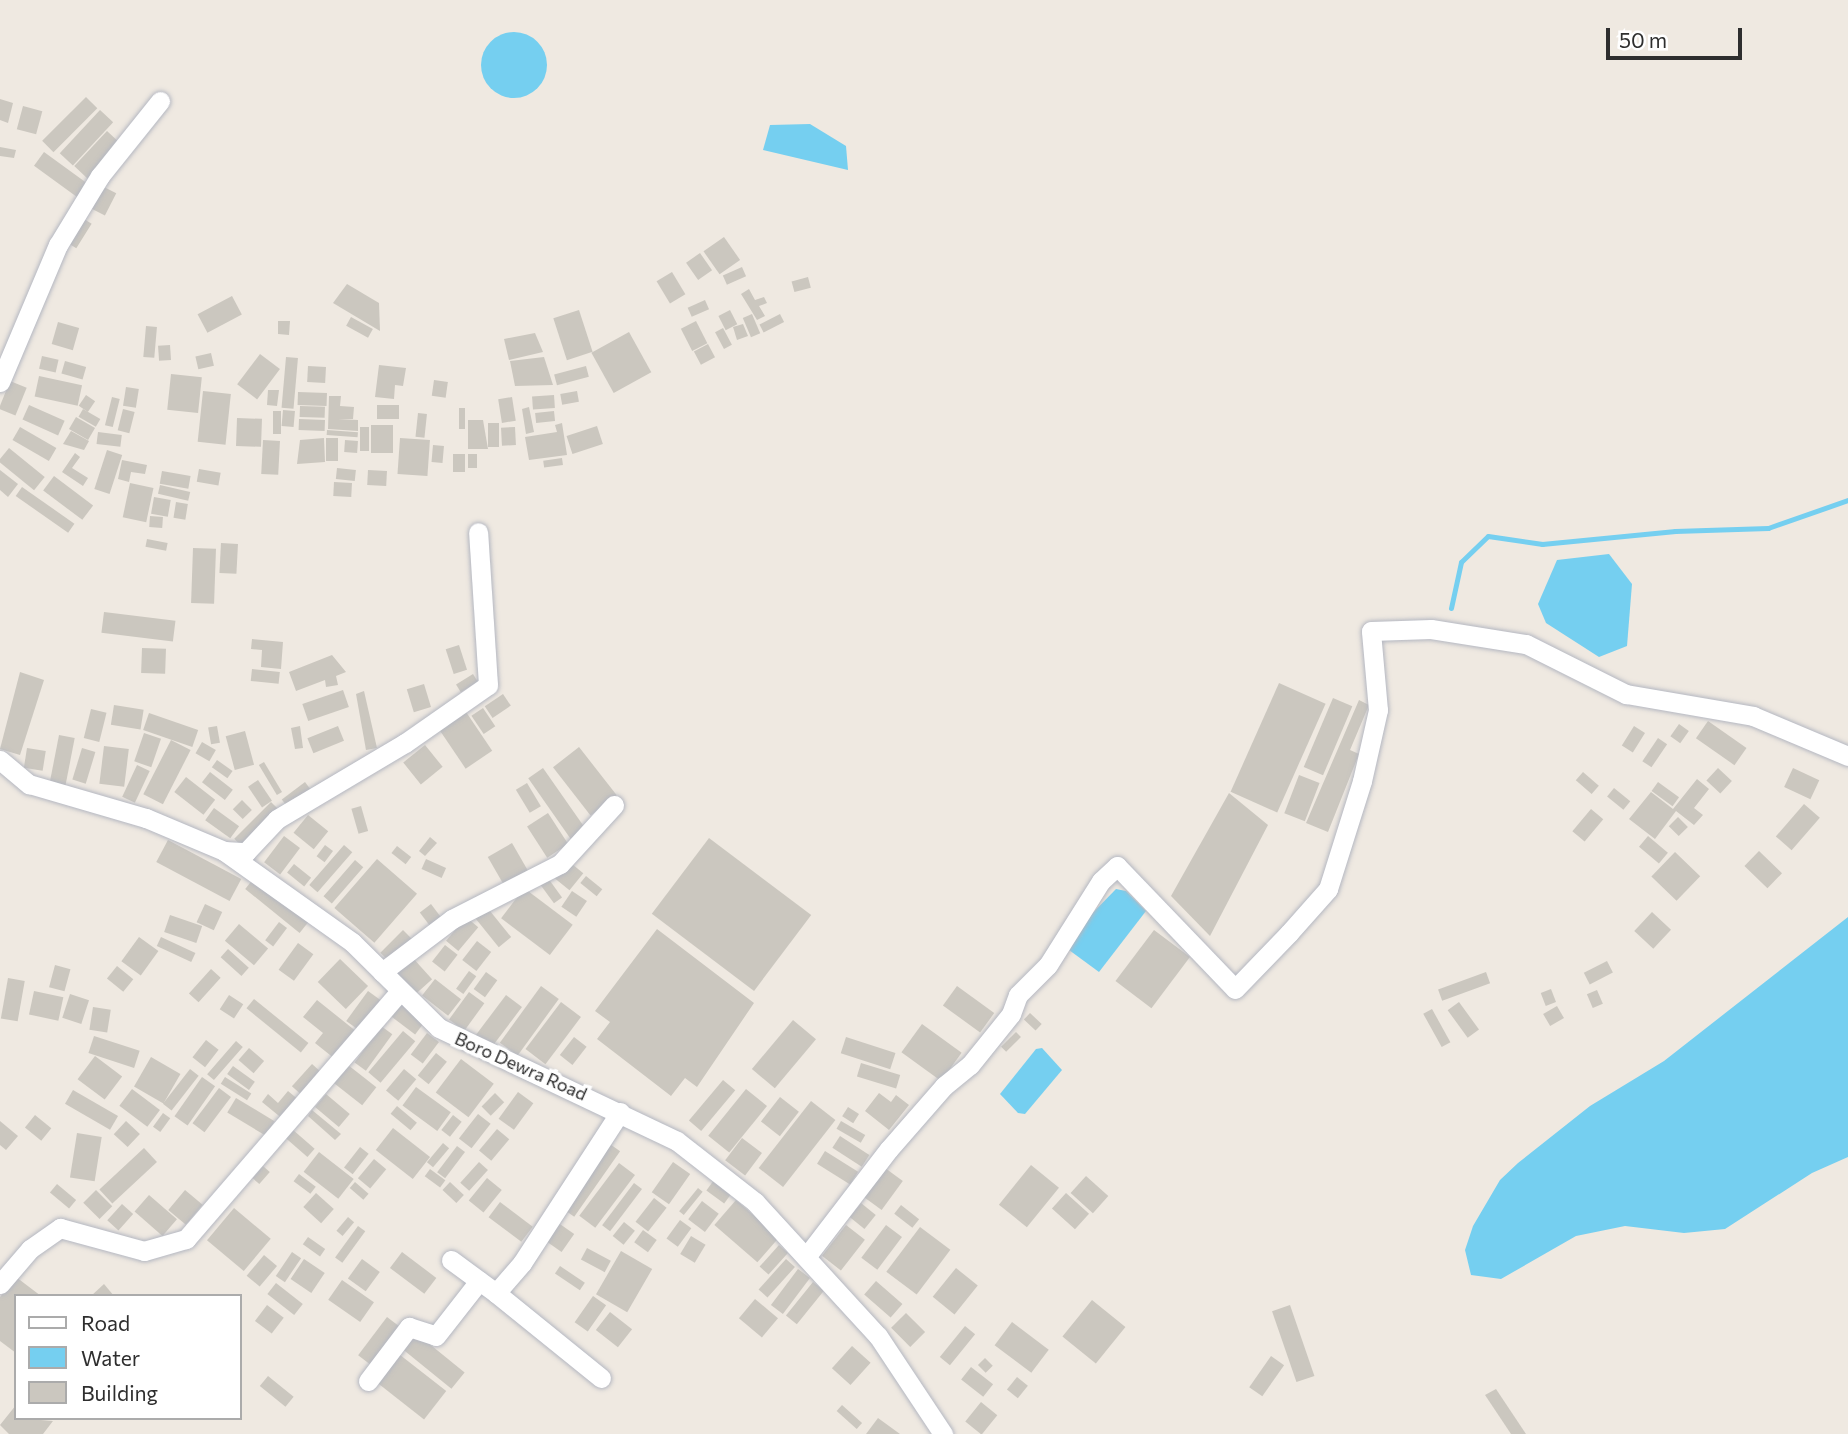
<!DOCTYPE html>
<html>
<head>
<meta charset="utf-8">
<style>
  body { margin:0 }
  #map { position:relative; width:1848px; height:1434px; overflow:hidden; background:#efe9e1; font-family:Commissioner,sans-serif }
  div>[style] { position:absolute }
  .water>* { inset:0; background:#75cff0 }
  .round { border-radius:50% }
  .stream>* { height:5px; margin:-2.5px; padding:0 2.5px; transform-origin:2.5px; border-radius:2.5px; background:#75cff0 }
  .building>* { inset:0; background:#cbc7bf; transform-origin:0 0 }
  .roads { filter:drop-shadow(0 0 2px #b4b7c1) drop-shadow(0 0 2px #b4b7c1) }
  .minor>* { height:19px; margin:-9.5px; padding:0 9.5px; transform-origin:9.5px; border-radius:9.5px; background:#fff }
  span { translate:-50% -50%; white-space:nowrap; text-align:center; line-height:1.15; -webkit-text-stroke:7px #fff; paint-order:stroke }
  .street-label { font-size:18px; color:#2e2e2e }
  .legend { position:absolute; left:14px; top:1294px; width:228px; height:126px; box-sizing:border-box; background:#fff; border:2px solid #ababab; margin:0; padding:9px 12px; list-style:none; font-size:21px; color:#2e2e2e }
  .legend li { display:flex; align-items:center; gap:14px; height:35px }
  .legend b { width:35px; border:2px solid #ababab }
  .scale { position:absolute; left:1606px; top:28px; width:136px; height:32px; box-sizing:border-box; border:4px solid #2e2e2e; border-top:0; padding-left:9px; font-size:21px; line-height:24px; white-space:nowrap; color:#2e2e2e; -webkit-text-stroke:5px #fff; paint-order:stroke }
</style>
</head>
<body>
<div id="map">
  <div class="water">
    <i class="round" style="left:481px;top:32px;width:66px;height:66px"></i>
    <i style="clip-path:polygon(810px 124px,846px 146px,848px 170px,763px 150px,770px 125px)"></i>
    <i style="clip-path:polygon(1609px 554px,1632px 584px,1627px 646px,1599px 657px,1546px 623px,1538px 604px,1557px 560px)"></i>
    <i style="clip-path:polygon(1116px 889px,1126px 891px,1146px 911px,1099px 972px,1069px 950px,1076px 930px)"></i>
    <i style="clip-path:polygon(1848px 917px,1848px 1157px,1812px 1173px,1725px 1229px,1684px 1233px,1625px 1226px,1576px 1236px,1501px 1279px,1471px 1275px,1465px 1250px,1473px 1226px,1500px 1180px,1518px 1163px,1590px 1106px,1664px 1061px)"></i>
    <i style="clip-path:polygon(1042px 1048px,1062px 1070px,1025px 1114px,1018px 1113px,1000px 1094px,1036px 1049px)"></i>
  </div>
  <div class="stream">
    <i style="left:1451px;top:608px;width:47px;rotate:-77.7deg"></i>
    <i style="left:1461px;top:562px;width:37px;rotate:-44deg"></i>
    <i style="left:1488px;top:536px;width:55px;rotate:8.4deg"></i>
    <i style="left:1542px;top:544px;width:134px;rotate:-5.6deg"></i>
    <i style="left:1675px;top:531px;width:93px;rotate:-1.8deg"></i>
    <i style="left:1768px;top:528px;width:85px;rotate:-19.3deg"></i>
  </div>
  <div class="building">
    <i style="left:86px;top:97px;width:16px;height:62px;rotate:45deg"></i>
    <i style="clip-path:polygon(0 99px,13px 103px,8px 123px,0 120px)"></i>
    <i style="left:23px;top:106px;width:20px;height:24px;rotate:15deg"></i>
    <i style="left:100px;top:110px;width:18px;height:59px;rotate:43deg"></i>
    <i style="left:107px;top:131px;width:18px;height:48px;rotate:43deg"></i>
    <i style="clip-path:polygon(0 147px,16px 150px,14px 158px,0 156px)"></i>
    <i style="left:44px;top:152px;width:54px;height:17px;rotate:36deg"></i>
    <i style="left:102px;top:186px;width:16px;height:25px;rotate:27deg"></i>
    <i style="left:84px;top:219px;width:9px;height:29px;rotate:32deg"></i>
    <i style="left:724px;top:237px;width:28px;height:25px;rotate:55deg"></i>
    <i style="left:700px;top:253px;width:21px;height:17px;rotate:55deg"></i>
    <i style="left:742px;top:267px;width:10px;height:21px;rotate:66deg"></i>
    <i style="left:672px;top:272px;width:26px;height:18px;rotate:59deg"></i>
    <i style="left:808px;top:277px;width:11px;height:17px;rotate:75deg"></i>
    <i style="clip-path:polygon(347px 284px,379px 303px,380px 331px,333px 303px)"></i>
    <i style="clip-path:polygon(749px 289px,755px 300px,764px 297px,767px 303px,759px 306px,765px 316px,757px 320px,741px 294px)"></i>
    <i style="left:232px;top:296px;width:21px;height:39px;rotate:62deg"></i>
    <i style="left:705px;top:300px;width:10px;height:19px;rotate:66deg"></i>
    <i style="left:579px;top:310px;width:44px;height:27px;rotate:72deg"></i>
    <i style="left:730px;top:310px;width:16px;height:13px;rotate:63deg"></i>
    <i style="left:752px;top:314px;width:21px;height:10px;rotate:67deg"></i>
    <i style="left:780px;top:314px;width:9px;height:23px;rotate:63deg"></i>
    <i style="left:351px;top:317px;width:25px;height:10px;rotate:29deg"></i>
    <i style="clip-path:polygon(278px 321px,290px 321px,289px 335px,278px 334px)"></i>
    <i style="left:696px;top:321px;width:25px;height:17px;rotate:63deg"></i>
    <i style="left:58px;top:322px;width:22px;height:23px;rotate:16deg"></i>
    <i style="clip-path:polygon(743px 324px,748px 336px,737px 340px,733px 327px)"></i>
    <i style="left:146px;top:326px;width:11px;height:31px;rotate:5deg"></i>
    <i style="left:723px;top:328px;width:19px;height:9px;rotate:62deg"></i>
    <i style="left:629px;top:332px;width:46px;height:43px;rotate:61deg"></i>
    <i style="clip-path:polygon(535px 333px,543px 352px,509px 360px,504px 339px)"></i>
    <i style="left:708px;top:344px;width:15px;height:16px;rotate:62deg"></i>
    <i style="left:170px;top:345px;width:15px;height:12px;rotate:86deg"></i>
    <i style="left:211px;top:353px;width:13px;height:16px;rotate:77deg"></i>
    <i style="left:260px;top:354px;width:25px;height:38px;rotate:37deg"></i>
    <i style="left:42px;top:356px;width:17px;height:13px;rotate:13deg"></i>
    <i style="left:286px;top:357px;width:12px;height:51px;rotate:5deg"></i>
    <i style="clip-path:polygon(544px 357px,553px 385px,515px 386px,510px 361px)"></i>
    <i style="left:65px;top:361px;width:22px;height:13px;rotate:16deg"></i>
    <i style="clip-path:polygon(379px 365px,406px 368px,403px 386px,395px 385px,394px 399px,375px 397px)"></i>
    <i style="left:308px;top:366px;width:18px;height:16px;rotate:3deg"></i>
    <i style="left:586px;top:366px;width:11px;height:33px;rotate:75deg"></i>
    <i style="left:171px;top:374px;width:31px;height:36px;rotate:6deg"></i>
    <i style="left:39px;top:376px;width:44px;height:21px;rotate:12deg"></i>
    <i style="left:434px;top:380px;width:14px;height:16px;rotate:8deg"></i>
    <i style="left:10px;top:381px;width:18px;height:30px;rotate:22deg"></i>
    <i style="left:126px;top:387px;width:13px;height:19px;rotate:9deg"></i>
    <i style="clip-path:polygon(268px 390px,279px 390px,277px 406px,267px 405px)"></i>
    <i style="left:203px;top:391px;width:28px;height:51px;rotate:6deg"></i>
    <i style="left:577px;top:391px;width:11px;height:17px;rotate:80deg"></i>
    <i style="left:298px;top:392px;width:29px;height:13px;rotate:2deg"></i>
    <i style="left:86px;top:395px;width:11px;height:13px;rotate:34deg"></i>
    <i style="left:554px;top:395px;width:13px;height:22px;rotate:86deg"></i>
    <i style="clip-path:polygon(329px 396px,341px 396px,340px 406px,354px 407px,353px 419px,338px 419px,358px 420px,358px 431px,328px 429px)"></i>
    <i style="left:112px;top:397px;width:8px;height:29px;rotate:14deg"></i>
    <i style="left:512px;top:397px;width:24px;height:14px;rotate:81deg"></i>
    <i style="left:29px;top:405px;width:39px;height:16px;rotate:24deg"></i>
    <i style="left:377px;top:405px;width:22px;height:14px"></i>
    <i style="left:300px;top:406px;width:25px;height:11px;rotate:2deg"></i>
    <i style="clip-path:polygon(529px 407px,534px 432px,526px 434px,522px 409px)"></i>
    <i style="left:459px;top:408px;width:6px;height:21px"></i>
    <i style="left:83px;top:409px;width:20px;height:9px;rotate:30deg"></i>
    <i style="left:123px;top:409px;width:12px;height:22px;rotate:14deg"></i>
    <i style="left:283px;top:410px;width:12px;height:16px;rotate:5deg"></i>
    <i style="left:273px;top:411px;width:8px;height:23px"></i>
    <i style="left:554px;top:411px;width:10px;height:19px;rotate:84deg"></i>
    <i style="left:418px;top:413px;width:9px;height:24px;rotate:6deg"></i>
    <i style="left:76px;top:417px;width:22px;height:14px;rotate:30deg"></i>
    <i style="left:237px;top:418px;width:25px;height:28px;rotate:2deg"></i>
    <i style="left:299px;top:419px;width:26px;height:11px;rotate:2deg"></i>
    <i style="clip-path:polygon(468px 420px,483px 420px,488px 449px,468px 449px)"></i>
    <i style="left:488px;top:423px;width:11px;height:24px"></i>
    <i style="clip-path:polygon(562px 423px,567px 455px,529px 460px,525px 437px,557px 432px,555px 425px)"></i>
    <i style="left:371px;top:425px;width:22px;height:28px"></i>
    <i style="left:597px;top:426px;width:19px;height:32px;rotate:72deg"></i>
    <i style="left:20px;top:427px;width:42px;height:15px;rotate:30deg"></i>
    <i style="left:360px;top:427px;width:9px;height:24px"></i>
    <i style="left:515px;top:427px;width:18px;height:14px;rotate:87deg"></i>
    <i style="left:327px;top:430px;width:31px;height:5px;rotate:4deg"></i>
    <i style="clip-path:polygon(71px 431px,89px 441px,84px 450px,63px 444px)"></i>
    <i style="left:98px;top:432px;width:24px;height:12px;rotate:7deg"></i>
    <i style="clip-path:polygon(324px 438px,325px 462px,297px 464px,300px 440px)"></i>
    <i style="left:326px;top:438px;width:12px;height:23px"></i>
    <i style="left:400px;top:438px;width:30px;height:36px;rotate:4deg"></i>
    <i style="left:263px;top:440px;width:17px;height:34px;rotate:3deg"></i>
    <i style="left:345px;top:440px;width:13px;height:12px;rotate:4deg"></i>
    <i style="left:433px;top:445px;width:11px;height:17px;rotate:5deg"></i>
    <i style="left:9px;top:448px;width:46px;height:17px;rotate:39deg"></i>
    <i style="left:107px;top:450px;width:16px;height:41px;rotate:18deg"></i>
    <i style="clip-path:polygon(75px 453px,80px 457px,72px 468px,88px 478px,83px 486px,62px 472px)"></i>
    <i style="left:453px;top:454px;width:12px;height:18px"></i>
    <i style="left:468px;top:454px;width:9px;height:14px"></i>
    <i style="left:562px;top:458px;width:7px;height:19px;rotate:82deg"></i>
    <i style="clip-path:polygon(122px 460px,147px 465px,145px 474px,131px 472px,129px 482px,118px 479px)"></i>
    <i style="left:337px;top:468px;width:19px;height:11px;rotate:6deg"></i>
    <i style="left:199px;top:469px;width:22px;height:13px;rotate:10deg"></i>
    <i style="clip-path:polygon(0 470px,18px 484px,8px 497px,0 490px)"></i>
    <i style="left:368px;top:470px;width:19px;height:15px;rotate:3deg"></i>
    <i style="left:162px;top:471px;width:29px;height:13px;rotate:10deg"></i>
    <i style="left:54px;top:476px;width:49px;height:18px;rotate:37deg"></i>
    <i style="left:334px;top:482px;width:18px;height:14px;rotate:3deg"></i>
    <i style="left:130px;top:483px;width:24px;height:35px;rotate:12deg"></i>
    <i style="left:160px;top:485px;width:31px;height:9px;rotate:13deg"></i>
    <i style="left:22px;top:487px;width:64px;height:11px;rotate:35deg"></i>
    <i style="left:154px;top:497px;width:17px;height:17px;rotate:10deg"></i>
    <i style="left:176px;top:502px;width:12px;height:16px;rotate:9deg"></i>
    <i style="left:150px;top:516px;width:13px;height:11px;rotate:4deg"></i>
    <i style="left:147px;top:539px;width:21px;height:8px;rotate:11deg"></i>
    <i style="left:221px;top:543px;width:17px;height:30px;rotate:3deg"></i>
    <i style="left:193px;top:548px;width:23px;height:55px;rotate:2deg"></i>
    <i style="left:104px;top:612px;width:72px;height:21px;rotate:7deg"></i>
    <i style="clip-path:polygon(252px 639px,283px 642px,281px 669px,261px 667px,262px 650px,251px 649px)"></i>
    <i style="left:459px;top:645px;width:26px;height:14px;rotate:72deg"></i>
    <i style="left:142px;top:648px;width:24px;height:25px;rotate:2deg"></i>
    <i style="clip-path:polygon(332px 655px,346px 672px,336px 676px,338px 685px,326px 687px,325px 680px,296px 691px,289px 672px)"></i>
    <i style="left:252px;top:669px;width:28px;height:12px;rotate:6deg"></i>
    <i style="clip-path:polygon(20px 672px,44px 680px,20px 755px,0 749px)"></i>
    <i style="left:473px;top:674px;width:9px;height:20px;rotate:58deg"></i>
    <i style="left:1279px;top:683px;width:51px;height:119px;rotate:24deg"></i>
    <i style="left:424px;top:684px;width:24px;height:18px;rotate:73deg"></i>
    <i style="left:343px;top:690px;width:18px;height:43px;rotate:71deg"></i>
    <i style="clip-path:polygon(364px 691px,377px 748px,366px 750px,356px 694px)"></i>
    <i style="left:503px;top:694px;width:14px;height:22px;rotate:56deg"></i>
    <i style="left:1333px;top:698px;width:21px;height:75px;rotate:23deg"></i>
    <i style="clip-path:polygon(1359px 700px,1369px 705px,1350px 750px,1359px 754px,1328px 832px,1306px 823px)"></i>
    <i style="left:114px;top:705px;width:30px;height:20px;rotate:9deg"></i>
    <i style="left:462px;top:706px;width:54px;height:32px;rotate:56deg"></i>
    <i style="left:483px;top:708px;width:22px;height:14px;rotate:56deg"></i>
    <i style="left:91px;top:709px;width:16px;height:30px;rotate:14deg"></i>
    <i style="left:149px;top:713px;width:52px;height:18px;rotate:19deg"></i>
    <i style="left:1708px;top:721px;width:47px;height:21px;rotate:35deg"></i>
    <i style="left:1679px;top:724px;width:12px;height:15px;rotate:35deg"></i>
    <i style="left:217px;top:726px;width:17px;height:9px;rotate:80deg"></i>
    <i style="clip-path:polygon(300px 726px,303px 748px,295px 749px,291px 728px)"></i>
    <i style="left:338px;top:726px;width:16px;height:33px;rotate:68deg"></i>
    <i style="left:1634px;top:726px;width:13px;height:23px;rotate:32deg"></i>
    <i style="left:245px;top:731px;width:35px;height:20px;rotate:75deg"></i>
    <i style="left:144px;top:733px;width:18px;height:30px;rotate:19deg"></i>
    <i style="left:59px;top:735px;width:16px;height:52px;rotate:11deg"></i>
    <i style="left:1658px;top:738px;width:11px;height:28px;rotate:34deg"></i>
    <i style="left:171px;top:740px;width:22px;height:61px;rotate:27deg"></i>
    <i style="left:202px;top:742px;width:16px;height:13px;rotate:30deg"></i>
    <i style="left:425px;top:745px;width:28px;height:28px;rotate:51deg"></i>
    <i style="left:104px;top:746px;width:25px;height:38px;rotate:7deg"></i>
    <i style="left:579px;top:747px;width:61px;height:33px;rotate:52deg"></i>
    <i style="left:27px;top:748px;width:19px;height:20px;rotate:9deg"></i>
    <i style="left:82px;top:748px;width:14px;height:33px;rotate:17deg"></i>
    <i style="left:217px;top:760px;width:19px;height:9px;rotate:35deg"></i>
    <i style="left:264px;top:762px;width:35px;height:6px;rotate:59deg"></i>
    <i style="left:137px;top:765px;width:14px;height:35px;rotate:25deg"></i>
    <i style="left:543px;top:768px;width:75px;height:18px;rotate:55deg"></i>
    <i style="left:1718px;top:768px;width:19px;height:17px;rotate:43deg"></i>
    <i style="left:1793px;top:768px;width:29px;height:21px;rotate:25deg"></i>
    <i style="left:210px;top:772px;width:29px;height:13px;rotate:38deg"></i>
    <i style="left:1583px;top:772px;width:21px;height:11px;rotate:41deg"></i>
    <i style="left:1299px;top:775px;width:22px;height:41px;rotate:21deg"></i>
    <i style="left:186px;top:777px;width:37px;height:19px;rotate:38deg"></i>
    <i style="clip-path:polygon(1697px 779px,1709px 789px,1694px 808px,1703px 815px,1694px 825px,1676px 811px,1655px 839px,1629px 819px,1651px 792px,1673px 809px)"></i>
    <i style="left:258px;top:780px;width:25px;height:12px;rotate:56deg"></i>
    <i style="left:305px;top:782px;width:10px;height:29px;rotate:53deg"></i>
    <i style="left:1658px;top:782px;width:26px;height:11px;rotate:36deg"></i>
    <i style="left:527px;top:783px;width:27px;height:13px;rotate:59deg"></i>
    <i style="left:1614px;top:788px;width:21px;height:11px;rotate:39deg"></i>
    <i style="clip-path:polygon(1229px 793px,1268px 825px,1210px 936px,1171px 896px)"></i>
    <i style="left:242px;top:800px;width:14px;height:13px;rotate:45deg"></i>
    <i style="left:271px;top:802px;width:10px;height:52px;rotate:45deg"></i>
    <i style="left:1804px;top:804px;width:21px;height:43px;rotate:41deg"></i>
    <i style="left:361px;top:806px;width:26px;height:10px;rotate:74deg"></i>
    <i style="left:214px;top:808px;width:31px;height:15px;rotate:36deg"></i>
    <i style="left:1591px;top:809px;width:16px;height:29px;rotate:40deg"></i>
    <i style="left:548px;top:813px;width:37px;height:25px;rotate:57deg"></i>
    <i style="left:308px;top:815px;width:26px;height:23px;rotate:39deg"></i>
    <i style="left:1678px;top:817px;width:14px;height:13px;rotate:45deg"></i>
    <i style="left:284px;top:836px;width:20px;height:33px;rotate:37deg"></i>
    <i style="left:1648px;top:836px;width:26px;height:14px;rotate:40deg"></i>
    <i style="clip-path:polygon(430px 837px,437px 843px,425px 856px,419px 851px)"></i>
    <i style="left:709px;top:838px;width:128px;height:95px;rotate:37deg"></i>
    <i style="left:168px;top:840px;width:83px;height:25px;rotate:28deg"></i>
    <i style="left:512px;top:843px;width:34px;height:28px;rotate:60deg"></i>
    <i style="left:325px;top:845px;width:10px;height:14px;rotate:37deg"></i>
    <i style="left:344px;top:845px;width:11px;height:53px;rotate:41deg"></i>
    <i style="left:397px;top:846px;width:18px;height:9px;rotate:38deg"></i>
    <i style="left:1759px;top:851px;width:32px;height:21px;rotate:44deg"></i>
    <i style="left:1675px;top:852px;width:35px;height:34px;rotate:44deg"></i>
    <i style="left:377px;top:859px;width:53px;height:65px;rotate:41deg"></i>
    <i style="left:426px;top:859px;width:22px;height:11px;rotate:24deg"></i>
    <i style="left:355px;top:860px;width:11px;height:48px;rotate:41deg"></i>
    <i style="left:567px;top:860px;width:21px;height:22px;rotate:39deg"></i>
    <i style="left:294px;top:864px;width:22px;height:11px;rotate:39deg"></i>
    <i style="left:545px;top:874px;width:29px;height:10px;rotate:54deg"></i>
    <i style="left:586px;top:876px;width:21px;height:9px;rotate:39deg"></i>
    <i style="left:254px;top:878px;width:70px;height:14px;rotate:39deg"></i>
    <i style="left:524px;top:888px;width:61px;height:38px;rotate:37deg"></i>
    <i style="left:572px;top:891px;width:18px;height:19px;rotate:34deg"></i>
    <i style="left:205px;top:904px;width:19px;height:20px;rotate:25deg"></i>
    <i style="left:431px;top:904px;width:21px;height:14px;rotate:53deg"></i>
    <i style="left:486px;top:906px;width:40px;height:16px;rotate:51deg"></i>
    <i style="left:1652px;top:912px;width:26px;height:26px;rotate:43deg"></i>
    <i style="left:170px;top:915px;width:34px;height:18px;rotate:19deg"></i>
    <i style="left:466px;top:917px;width:16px;height:31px;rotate:40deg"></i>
    <i style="left:279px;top:922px;width:10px;height:23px;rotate:37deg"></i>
    <i style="left:239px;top:924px;width:38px;height:22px;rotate:40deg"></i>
    <i style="clip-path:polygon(657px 929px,754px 1003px,697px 1087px,685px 1078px,671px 1096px,597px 1039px,610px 1022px,595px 1011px)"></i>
    <i style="left:403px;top:930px;width:13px;height:32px;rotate:45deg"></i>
    <i style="left:1154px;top:930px;width:45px;height:64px;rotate:37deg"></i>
    <i style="left:139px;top:937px;width:24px;height:30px;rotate:36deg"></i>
    <i style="left:161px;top:937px;width:38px;height:10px;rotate:25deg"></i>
    <i style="left:477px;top:941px;width:18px;height:24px;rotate:38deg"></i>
    <i style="left:298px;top:943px;width:19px;height:33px;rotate:36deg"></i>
    <i style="left:445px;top:945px;width:16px;height:21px;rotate:38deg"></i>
    <i style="left:228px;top:949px;width:28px;height:11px;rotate:42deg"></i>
    <i style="left:412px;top:957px;width:30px;height:24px;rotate:48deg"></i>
    <i style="left:340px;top:959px;width:39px;height:32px;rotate:44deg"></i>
    <i style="left:1607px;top:961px;width:13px;height:26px;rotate:63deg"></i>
    <i style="left:55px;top:965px;width:16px;height:23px;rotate:15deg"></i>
    <i style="left:117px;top:966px;width:21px;height:16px;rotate:39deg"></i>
    <i style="left:211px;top:969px;width:13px;height:33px;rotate:42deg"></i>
    <i style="left:469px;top:971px;width:9px;height:22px;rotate:36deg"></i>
    <i style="left:486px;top:972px;width:14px;height:21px;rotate:36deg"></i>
    <i style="left:1486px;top:972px;width:12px;height:51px;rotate:70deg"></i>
    <i style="left:8px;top:978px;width:17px;height:41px;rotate:10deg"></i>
    <i style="left:435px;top:979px;width:33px;height:21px;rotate:38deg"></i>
    <i style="left:541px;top:986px;width:22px;height:70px;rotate:36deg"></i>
    <i style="left:957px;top:986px;width:46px;height:24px;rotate:36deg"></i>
    <i style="left:1551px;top:989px;width:14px;height:11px;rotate:69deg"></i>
    <i style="left:1597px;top:990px;width:15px;height:11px;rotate:67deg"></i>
    <i style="left:34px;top:991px;width:30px;height:24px;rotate:12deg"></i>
    <i style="left:368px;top:991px;width:17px;height:37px;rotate:36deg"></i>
    <i style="left:469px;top:992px;width:19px;height:34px;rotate:36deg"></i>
    <i style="left:70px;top:994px;width:20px;height:25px;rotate:18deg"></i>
    <i style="left:229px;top:995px;width:17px;height:17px;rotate:33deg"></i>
    <i style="left:506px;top:995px;width:20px;height:51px;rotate:37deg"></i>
    <i style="left:254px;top:999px;width:70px;height:12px;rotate:39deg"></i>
    <i style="clip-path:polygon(317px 1000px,357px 1032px,335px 1059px,315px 1043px,323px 1033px,303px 1017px)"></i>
    <i style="left:397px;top:1002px;width:34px;height:15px;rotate:37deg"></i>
    <i style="left:561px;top:1002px;width:25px;height:59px;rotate:37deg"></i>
    <i style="left:1459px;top:1002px;width:34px;height:14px;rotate:54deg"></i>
    <i style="left:1557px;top:1006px;width:14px;height:16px;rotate:60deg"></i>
    <i style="left:93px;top:1007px;width:18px;height:23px;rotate:9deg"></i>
    <i style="left:1432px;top:1009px;width:38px;height:10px;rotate:61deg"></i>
    <i style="left:1030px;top:1013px;width:16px;height:9px;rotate:43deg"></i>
    <i style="left:793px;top:1020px;width:30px;height:64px;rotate:40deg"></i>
    <i style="left:922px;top:1024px;width:49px;height:35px;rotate:36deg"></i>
    <i style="left:381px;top:1026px;width:14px;height:45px;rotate:36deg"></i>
    <i style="left:403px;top:1031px;width:16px;height:54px;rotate:40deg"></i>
    <i style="left:1016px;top:1032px;width:7px;height:21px;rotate:45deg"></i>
    <i style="left:427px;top:1033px;width:15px;height:27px;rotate:37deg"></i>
    <i style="left:94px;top:1036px;width:48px;height:18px;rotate:18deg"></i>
    <i style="left:574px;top:1037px;width:16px;height:23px;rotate:38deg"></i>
    <i style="left:846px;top:1037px;width:52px;height:17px;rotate:18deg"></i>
    <i style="left:206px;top:1040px;width:16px;height:22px;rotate:38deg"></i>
    <i style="left:236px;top:1041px;width:9px;height:44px;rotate:41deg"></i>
    <i style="left:249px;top:1048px;width:20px;height:16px;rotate:41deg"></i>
    <i style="left:436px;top:1053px;width:14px;height:29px;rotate:39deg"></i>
    <i style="left:95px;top:1056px;width:34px;height:29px;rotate:37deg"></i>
    <i style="left:151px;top:1057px;width:34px;height:34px;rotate:30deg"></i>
    <i style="left:461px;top:1059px;width:41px;height:42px;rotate:37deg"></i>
    <i style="left:861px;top:1063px;width:41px;height:14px;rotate:17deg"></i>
    <i style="left:312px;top:1064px;width:15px;height:30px;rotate:42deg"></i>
    <i style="left:348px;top:1065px;width:36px;height:23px;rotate:38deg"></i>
    <i style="left:233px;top:1066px;width:27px;height:10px;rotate:36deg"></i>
    <i style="left:190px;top:1069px;width:11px;height:44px;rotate:38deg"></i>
    <i style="left:404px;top:1069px;width:16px;height:28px;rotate:40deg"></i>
    <i style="left:202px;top:1077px;width:16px;height:48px;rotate:35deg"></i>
    <i style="left:225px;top:1077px;width:31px;height:8px;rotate:32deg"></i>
    <i style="left:723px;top:1080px;width:16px;height:53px;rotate:40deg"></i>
    <i style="left:416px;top:1087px;width:43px;height:23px;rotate:36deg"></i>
    <i style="left:219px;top:1088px;width:15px;height:44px;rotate:37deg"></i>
    <i style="left:132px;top:1089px;width:35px;height:21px;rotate:37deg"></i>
    <i style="left:746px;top:1089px;width:27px;height:60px;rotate:39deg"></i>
    <i style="left:73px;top:1090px;width:52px;height:16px;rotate:30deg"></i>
    <i style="clip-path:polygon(288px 1091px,300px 1101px,284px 1120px,262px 1102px,268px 1094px,278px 1103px)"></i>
    <i style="left:518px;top:1092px;width:19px;height:33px;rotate:36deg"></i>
    <i style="left:495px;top:1093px;width:13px;height:19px;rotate:45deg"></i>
    <i style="clip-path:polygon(879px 1093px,891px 1102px,896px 1095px,909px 1105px,889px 1130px,865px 1111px)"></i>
    <i style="left:326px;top:1094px;width:31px;height:17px;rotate:40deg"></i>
    <i style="left:780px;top:1097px;width:24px;height:31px;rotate:38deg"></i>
    <i style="left:236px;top:1098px;width:45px;height:17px;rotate:31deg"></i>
    <i style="left:811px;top:1101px;width:31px;height:85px;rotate:38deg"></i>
    <i style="left:397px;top:1106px;width:26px;height:10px;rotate:40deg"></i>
    <i style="left:848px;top:1107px;width:13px;height:11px;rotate:32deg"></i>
    <i style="clip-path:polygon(312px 1110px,341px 1134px,335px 1140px,308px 1116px)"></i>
    <i style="left:163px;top:1113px;width:9px;height:17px;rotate:36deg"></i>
    <i style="left:478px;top:1114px;width:16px;height:31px;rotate:38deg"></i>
    <i style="left:35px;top:1115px;width:21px;height:16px;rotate:39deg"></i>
    <i style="left:453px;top:1115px;width:11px;height:19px;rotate:38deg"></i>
    <i style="clip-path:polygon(0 1121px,18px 1136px,6px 1150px,0 1145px)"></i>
    <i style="left:126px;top:1121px;width:19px;height:18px;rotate:43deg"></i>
    <i style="left:841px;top:1121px;width:28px;height:9px;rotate:30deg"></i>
    <i style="left:393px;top:1128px;width:47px;height:28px;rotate:38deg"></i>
    <i style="left:292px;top:1129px;width:30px;height:11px;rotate:41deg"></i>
    <i style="left:497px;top:1129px;width:16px;height:28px;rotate:40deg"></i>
    <i style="left:77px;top:1133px;width:25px;height:45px;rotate:9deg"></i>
    <i style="left:840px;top:1136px;width:35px;height:14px;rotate:33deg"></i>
    <i style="left:742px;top:1138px;width:25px;height:28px;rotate:37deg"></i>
    <i style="left:607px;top:1142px;width:16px;height:80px;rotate:35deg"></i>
    <i style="left:443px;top:1143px;width:8px;height:25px;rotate:40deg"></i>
    <i style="left:457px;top:1146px;width:10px;height:33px;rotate:37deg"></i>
    <i style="left:360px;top:1147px;width:11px;height:26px;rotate:38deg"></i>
    <i style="left:144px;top:1148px;width:19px;height:61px;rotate:47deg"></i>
    <i style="left:825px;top:1151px;width:39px;height:15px;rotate:32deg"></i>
    <i style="left:319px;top:1152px;width:44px;height:25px;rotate:38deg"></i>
    <i style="left:374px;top:1159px;width:16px;height:25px;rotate:40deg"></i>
    <i style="left:479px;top:1162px;width:12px;height:28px;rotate:42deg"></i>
    <i style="left:673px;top:1162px;width:21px;height:37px;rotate:35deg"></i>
    <i style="left:619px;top:1163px;width:20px;height:66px;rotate:37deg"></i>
    <i style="left:1031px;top:1165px;width:36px;height:51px;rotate:39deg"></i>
    <i style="left:263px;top:1166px;width:9px;height:16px;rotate:41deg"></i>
    <i style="left:885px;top:1168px;width:22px;height:36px;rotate:36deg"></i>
    <i style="left:430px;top:1169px;width:19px;height:9px;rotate:36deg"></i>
    <i style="left:299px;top:1174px;width:21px;height:9px;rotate:37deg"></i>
    <i style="left:1086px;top:1176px;width:30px;height:23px;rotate:42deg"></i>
    <i style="left:487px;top:1178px;width:19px;height:29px;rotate:39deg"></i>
    <i style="left:714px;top:1180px;width:22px;height:13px;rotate:36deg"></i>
    <i style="left:355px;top:1182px;width:18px;height:8px;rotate:41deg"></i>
    <i style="left:450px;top:1182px;width:19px;height:11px;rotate:43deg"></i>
    <i style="left:634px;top:1183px;width:10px;height:53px;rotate:37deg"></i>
    <i style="left:57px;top:1184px;width:25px;height:11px;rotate:40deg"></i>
    <i style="left:698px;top:1188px;width:6px;height:30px;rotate:39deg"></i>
    <i style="left:96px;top:1190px;width:23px;height:18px;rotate:45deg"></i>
    <i style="left:185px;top:1190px;width:23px;height:26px;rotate:40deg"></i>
    <i style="left:316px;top:1193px;width:24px;height:19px;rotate:42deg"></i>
    <i style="left:1066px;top:1193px;width:31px;height:21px;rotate:42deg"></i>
    <i style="left:149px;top:1195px;width:37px;height:22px;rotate:41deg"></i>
    <i style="left:654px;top:1198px;width:16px;height:30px;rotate:38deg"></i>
    <i style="left:736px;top:1200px;width:57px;height:33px;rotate:41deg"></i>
    <i style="left:702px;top:1201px;width:21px;height:23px;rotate:37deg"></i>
    <i style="left:500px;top:1202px;width:41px;height:19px;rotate:37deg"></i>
    <i style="left:861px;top:1203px;width:19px;height:18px;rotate:39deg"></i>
    <i style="left:122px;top:1204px;width:15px;height:22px;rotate:42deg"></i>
    <i style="left:901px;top:1205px;width:23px;height:11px;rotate:38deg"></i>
    <i style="left:234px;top:1208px;width:48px;height:42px;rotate:40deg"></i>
    <i style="left:348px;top:1217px;width:8px;height:18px;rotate:40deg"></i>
    <i style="left:680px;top:1220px;width:14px;height:23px;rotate:36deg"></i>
    <i style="left:557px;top:1222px;width:21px;height:22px;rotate:35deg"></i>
    <i style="left:624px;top:1222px;width:14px;height:18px;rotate:39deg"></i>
    <i style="left:846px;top:1225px;width:24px;height:39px;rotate:38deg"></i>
    <i style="left:886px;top:1225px;width:20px;height:41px;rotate:37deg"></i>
    <i style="left:358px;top:1226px;width:9px;height:39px;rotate:36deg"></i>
    <i style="left:920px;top:1227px;width:38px;height:56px;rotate:37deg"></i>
    <i style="left:643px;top:1230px;width:17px;height:15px;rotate:36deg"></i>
    <i style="left:691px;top:1236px;width:17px;height:21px;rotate:31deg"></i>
    <i style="left:308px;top:1237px;width:21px;height:9px;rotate:35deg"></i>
    <i style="left:779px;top:1245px;width:12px;height:29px;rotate:42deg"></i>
    <i style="left:587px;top:1248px;width:27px;height:13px;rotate:28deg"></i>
    <i style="left:621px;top:1251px;width:36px;height:50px;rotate:30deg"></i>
    <i style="left:292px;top:1252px;width:11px;height:29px;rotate:34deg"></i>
    <i style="left:402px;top:1252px;width:43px;height:20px;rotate:37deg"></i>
    <i style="left:264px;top:1255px;width:17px;height:27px;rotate:40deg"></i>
    <i style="left:304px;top:1259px;width:25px;height:24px;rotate:34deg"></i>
    <i style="left:362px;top:1259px;width:22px;height:24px;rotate:36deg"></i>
    <i style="left:786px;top:1259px;width:12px;height:41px;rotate:42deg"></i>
    <i style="left:560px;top:1266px;width:30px;height:9px;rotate:34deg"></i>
    <i style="left:956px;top:1268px;width:28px;height:37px;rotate:39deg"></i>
    <i style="left:798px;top:1269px;width:15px;height:45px;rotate:37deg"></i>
    <i style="clip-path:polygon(16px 1277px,41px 1296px,16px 1296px,16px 1353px,0 1341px,0 1297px)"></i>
    <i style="left:342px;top:1280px;width:39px;height:24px;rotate:35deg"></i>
    <i style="left:876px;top:1281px;width:35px;height:18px;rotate:41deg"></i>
    <i style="left:813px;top:1282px;width:14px;height:43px;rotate:39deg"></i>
    <i style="left:276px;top:1283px;width:34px;height:14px;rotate:38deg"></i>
    <i style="clip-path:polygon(104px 1284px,114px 1296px,91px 1296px)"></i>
    <i style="left:593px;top:1296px;width:16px;height:32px;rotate:35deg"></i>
    <i style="left:755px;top:1299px;width:30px;height:25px;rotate:40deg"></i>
    <i style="left:1092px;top:1300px;width:43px;height:47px;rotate:39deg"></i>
    <i style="left:267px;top:1305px;width:21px;height:20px;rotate:37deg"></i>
    <i style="left:1290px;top:1305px;width:75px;height:19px;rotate:71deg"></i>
    <i style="left:610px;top:1312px;width:28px;height:23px;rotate:38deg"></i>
    <i style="left:906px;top:1313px;width:27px;height:21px;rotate:45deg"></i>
    <i style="left:387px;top:1317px;width:21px;height:48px;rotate:37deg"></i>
    <i style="left:1012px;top:1322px;width:46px;height:29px;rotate:37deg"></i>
    <i style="left:965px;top:1326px;width:13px;height:40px;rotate:39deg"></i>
    <i style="left:411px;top:1329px;width:69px;height:21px;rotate:39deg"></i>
    <i style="left:852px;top:1346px;width:25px;height:30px;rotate:42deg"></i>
    <i style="left:395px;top:1351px;width:65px;height:36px;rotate:38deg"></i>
    <i style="left:1271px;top:1356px;width:16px;height:38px;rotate:35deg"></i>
    <i style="left:985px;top:1358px;width:11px;height:10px;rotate:45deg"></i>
    <i style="left:971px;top:1367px;width:28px;height:16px;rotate:38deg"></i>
    <i style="left:268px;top:1376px;width:33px;height:13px;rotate:39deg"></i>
    <i style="left:1017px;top:1377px;width:14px;height:16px;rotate:39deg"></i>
    <i style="clip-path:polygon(1496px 1389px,1526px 1434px,1511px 1434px,1485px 1395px)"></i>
    <i style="left:981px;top:1402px;width:21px;height:25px;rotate:39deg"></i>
    <i style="clip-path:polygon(16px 1405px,16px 1418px,53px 1421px,43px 1434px,9px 1434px,0 1425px)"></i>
    <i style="left:842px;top:1405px;width:27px;height:8px;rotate:42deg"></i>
    <i style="clip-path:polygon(878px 1418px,900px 1434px,866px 1434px)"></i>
  </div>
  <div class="roads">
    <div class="minor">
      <i style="left:0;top:382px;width:149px;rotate:-67.1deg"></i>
      <i style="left:58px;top:245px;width:81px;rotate:-58.7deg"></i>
      <i style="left:100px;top:176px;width:96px;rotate:-51.3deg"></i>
      <i style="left:0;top:760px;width:38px;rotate:40deg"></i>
      <i style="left:29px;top:784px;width:122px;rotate:16.2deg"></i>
      <i style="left:146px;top:818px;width:85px;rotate:22.9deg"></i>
      <i style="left:224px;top:851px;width:157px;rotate:35.4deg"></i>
      <i style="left:352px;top:942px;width:122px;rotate:44.7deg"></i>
      <i style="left:439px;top:1028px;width:263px;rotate:25.4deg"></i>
      <i style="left:677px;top:1141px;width:99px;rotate:38deg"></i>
      <i style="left:755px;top:1202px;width:182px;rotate:47.5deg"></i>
      <i style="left:878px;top:1336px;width:118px;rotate:56.4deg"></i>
      <i style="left:224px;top:851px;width:22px;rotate:3deg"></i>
      <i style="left:246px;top:852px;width:45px;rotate:-46.8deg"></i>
      <i style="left:277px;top:819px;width:149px;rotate:-30.7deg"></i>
      <i style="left:405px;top:743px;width:101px;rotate:-34.9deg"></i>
      <i style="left:488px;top:685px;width:153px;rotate:-93.7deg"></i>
      <i style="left:382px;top:972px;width:88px;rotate:-37.1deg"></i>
      <i style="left:452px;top:919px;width:121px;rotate:-27deg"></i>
      <i style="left:560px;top:864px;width:80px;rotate:-47.5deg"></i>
      <i style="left:806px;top:1257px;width:136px;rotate:-52.5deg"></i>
      <i style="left:889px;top:1149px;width:84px;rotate:-48.9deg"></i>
      <i style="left:944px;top:1086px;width:33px;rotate:-39deg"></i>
      <i style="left:970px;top:1065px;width:65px;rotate:-51.2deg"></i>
      <i style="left:1011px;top:1014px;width:20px;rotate:-70deg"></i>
      <i style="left:1018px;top:995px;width:42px;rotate:-45deg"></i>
      <i style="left:1048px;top:965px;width:99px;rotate:-57.8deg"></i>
      <i style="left:1101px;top:881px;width:22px;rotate:-43deg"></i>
      <i style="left:1117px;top:866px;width:170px;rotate:46.2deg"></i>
      <i style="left:1235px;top:989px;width:78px;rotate:-46deg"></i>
      <i style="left:1289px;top:933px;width:59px;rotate:-48.4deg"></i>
      <i style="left:1328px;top:889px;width:113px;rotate:-72.5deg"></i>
      <i style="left:1362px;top:781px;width:73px;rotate:-77.3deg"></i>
      <i style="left:1378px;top:710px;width:79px;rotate:-95.1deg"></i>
      <i style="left:1371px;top:631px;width:60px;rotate:-1.9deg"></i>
      <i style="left:1431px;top:629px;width:96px;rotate:9deg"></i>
      <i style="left:1526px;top:644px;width:112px;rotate:26.6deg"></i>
      <i style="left:1626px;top:694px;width:129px;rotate:9.8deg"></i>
      <i style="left:1753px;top:716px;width:103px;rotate:22.8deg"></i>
      <i style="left:451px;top:1260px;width:56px;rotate:36.3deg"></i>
      <i style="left:496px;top:1293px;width:40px;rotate:-49deg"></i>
      <i style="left:522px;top:1263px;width:180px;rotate:-57deg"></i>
      <i style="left:0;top:1284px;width:46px;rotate:-49.4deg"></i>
      <i style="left:30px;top:1249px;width:37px;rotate:-35deg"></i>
      <i style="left:60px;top:1228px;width:87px;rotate:15.3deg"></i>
      <i style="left:144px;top:1251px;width:44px;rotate:-15.9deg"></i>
      <i style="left:186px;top:1239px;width:328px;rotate:-49.2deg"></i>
      <i style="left:496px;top:1293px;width:135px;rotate:39deg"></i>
      <i style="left:368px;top:1381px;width:68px;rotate:-52.8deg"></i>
      <i style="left:409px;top:1327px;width:28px;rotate:18deg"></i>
      <i style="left:436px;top:1336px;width:70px;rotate:-52deg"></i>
    </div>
  </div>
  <div class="street-label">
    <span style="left:521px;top:1066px;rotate:24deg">Boro Dewra Road</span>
  </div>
  <ul class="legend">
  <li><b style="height:9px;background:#fff"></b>Road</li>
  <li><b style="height:19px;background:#75cff0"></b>Water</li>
  <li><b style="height:19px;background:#cbc7bf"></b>Building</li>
  </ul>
  <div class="scale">50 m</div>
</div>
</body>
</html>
